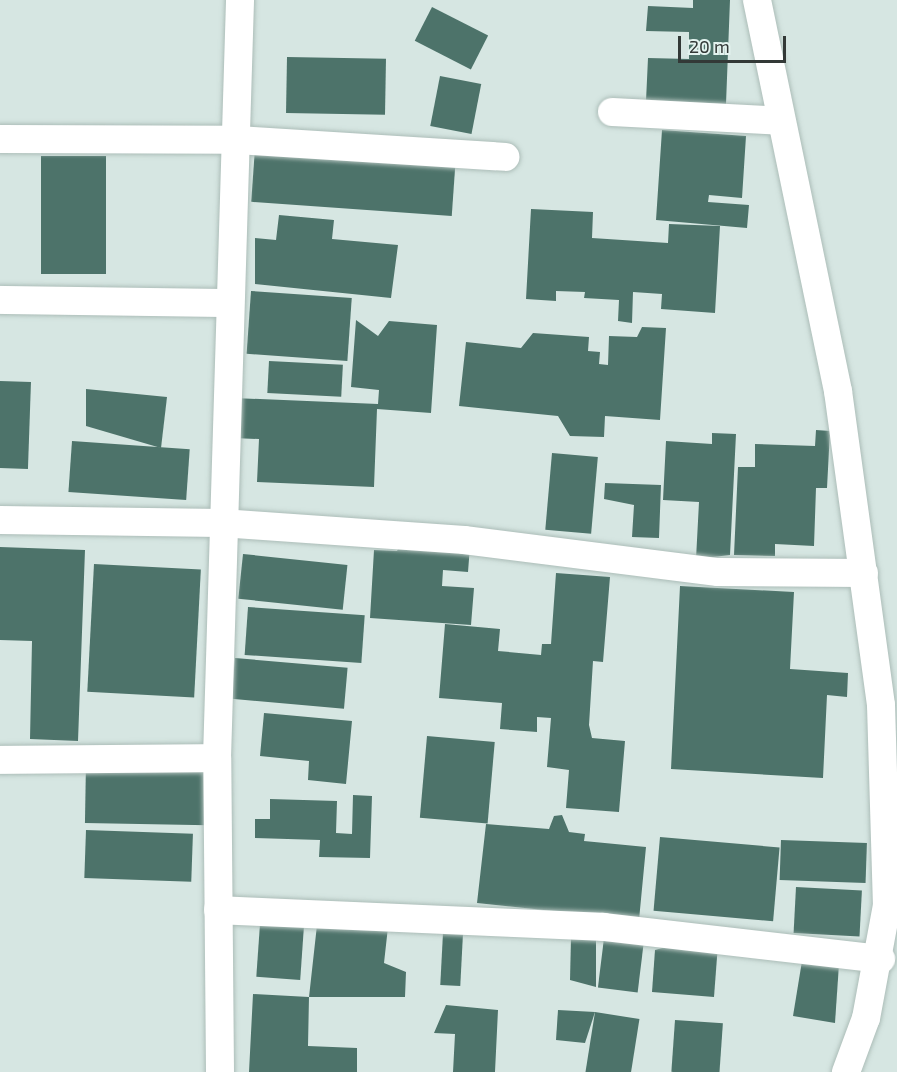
<!DOCTYPE html>
<html>
<head>
<meta charset="utf-8">
<style>
  body { margin:0 }
  #map { position:relative; width:897px; height:1072px; overflow:hidden; background:#d6e6e2; font-family:"Exo 2",sans-serif }
  div>[style] { position:absolute }
  .building>* { inset:0; background:#4d736a; transform-origin:0 0 }
  .roads { filter:drop-shadow(0 0 2px #acbdb8) drop-shadow(0 0 2px #acbdb8) }
  .street>* { height:28px; margin:-14px; padding:0 14px; transform-origin:14px; border-radius:14px; background:#fff }
  span { translate:-50% -50%; white-space:nowrap; text-align:center; line-height:1.15; -webkit-text-stroke:6px #e3f3ef; paint-order:stroke }
  .scale { position:absolute; left:678px; top:36px; width:108px; height:27px; box-sizing:border-box; border:3px solid #333937; border-top:0; padding-left:8px; font-size:18px; line-height:21px; white-space:nowrap; color:#333937; -webkit-text-stroke:4px #e3f3ef; paint-order:stroke }
</style>
</head>
<body>
<div id="map">
  <div class="building">
    <i style="clip-path:polygon(693px 0,730px 0,726px 104px,646px 101px,648px 58px,689px 59px,689px 32px,646px 31px,648px 6px,693px 8px)"></i>
    <i style="left:432px;top:7px;width:63px;height:38px;rotate:27deg"></i>
    <i style="left:287px;top:57px;width:99px;height:56px;rotate:1deg"></i>
    <i style="left:440px;top:76px;width:42px;height:51px;rotate:11deg"></i>
    <i style="clip-path:polygon(662px 130px,746px 136px,742px 198px,709px 195px,708px 202px,749px 205px,747px 228px,656px 220px)"></i>
    <i style="left:255px;top:148px;width:201px;height:54px;rotate:4deg"></i>
    <i style="left:106px;top:156px;width:118px;height:65px;rotate:90deg"></i>
    <i style="clip-path:polygon(531px 209px,593px 212px,592px 238px,668px 243px,669px 224px,720px 226px,715px 313px,661px 309px,662px 294px,633px 292px,632px 323px,618px 321px,619px 300px,584px 298px,585px 292px,556px 291px,556px 301px,526px 299px)"></i>
    <i style="clip-path:polygon(279px 215px,334px 220px,332px 239px,398px 245px,391px 298px,255px 284px,255px 238px,276px 240px)"></i>
    <i style="left:251px;top:291px;width:101px;height:63px;rotate:4deg"></i>
    <i style="clip-path:polygon(356px 320px,378px 336px,389px 321px,437px 325px,431px 413px,377px 409px,374px 487px,257px 482px,259px 439px,233px 438px,234px 398px,378px 404px,379px 390px,351px 387px)"></i>
    <i style="clip-path:polygon(642px 327px,666px 328px,660px 420px,605px 416px,604px 437px,570px 436px,558px 416px,459px 406px,466px 342px,521px 348px,533px 333px,589px 337px,588px 351px,600px 352px,599px 364px,608px 365px,609px 336px,637px 337px)"></i>
    <i style="left:269px;top:361px;width:74px;height:32px;rotate:3deg"></i>
    <i style="left:0;top:381px;width:31px;height:87px;rotate:2deg"></i>
    <i style="clip-path:polygon(86px 389px,167px 397px,161px 448px,86px 426px)"></i>
    <i style="clip-path:polygon(816px 430px,830px 431px,827px 488px,816px 488px,814px 546px,775px 544px,775px 556px,734px 555px,738px 467px,755px 467px,755px 444px,815px 446px)"></i>
    <i style="clip-path:polygon(712px 433px,736px 434px,730px 555px,696px 559px,699px 502px,663px 500px,666px 441px,712px 444px)"></i>
    <i style="left:72px;top:441px;width:118px;height:51px;rotate:4deg"></i>
    <i style="left:552px;top:453px;width:46px;height:77px;rotate:5deg"></i>
    <i style="clip-path:polygon(605px 483px,661px 485px,659px 538px,632px 537px,634px 505px,604px 499px)"></i>
    <i style="clip-path:polygon(402px 542px,470px 546px,468px 572px,443px 570px,442px 586px,474px 588px,471px 625px,370px 618px,374px 550px,397px 551px)"></i>
    <i style="clip-path:polygon(0 547px,85px 550px,78px 741px,30px 739px,32px 641px,0 640px)"></i>
    <i style="left:243px;top:554px;width:105px;height:45px;rotate:6deg"></i>
    <i style="left:94px;top:564px;width:107px;height:128px;rotate:3deg"></i>
    <i style="clip-path:polygon(556px 573px,610px 577px,603px 662px,593px 661px,589px 725px,592px 738px,625px 741px,619px 812px,566px 808px,569px 770px,547px 767px,551px 718px,537px 717px,537px 732px,500px 729px,502px 703px,439px 698px,445px 624px,500px 629px,498px 651px,541px 655px,542px 644px,551px 644px)"></i>
    <i style="clip-path:polygon(680px 586px,794px 592px,790px 669px,848px 673px,847px 697px,827px 695px,823px 778px,671px 769px)"></i>
    <i style="left:248px;top:607px;width:117px;height:48px;rotate:4deg"></i>
    <i style="left:235px;top:658px;width:113px;height:41px;rotate:5deg"></i>
    <i style="clip-path:polygon(264px 713px,352px 721px,346px 784px,308px 780px,309px 761px,260px 756px)"></i>
    <i style="left:427px;top:736px;width:68px;height:82px;rotate:5deg"></i>
    <i style="left:86px;top:763px;width:123px;height:60px;rotate:1deg"></i>
    <i style="clip-path:polygon(353px 795px,372px 796px,370px 858px,319px 857px,320px 840px,255px 838px,255px 819px,270px 819px,270px 799px,337px 801px,336px 833px,352px 834px)"></i>
    <i style="clip-path:polygon(562px 815px,569px 832px,585px 834px,584px 841px,646px 847px,639px 920px,477px 903px,486px 824px,549px 829px,554px 816px)"></i>
    <i style="left:86px;top:830px;width:107px;height:48px;rotate:2deg"></i>
    <i style="left:660px;top:837px;width:120px;height:74px;rotate:5deg"></i>
    <i style="left:781px;top:840px;width:86px;height:40px;rotate:2deg"></i>
    <i style="left:796px;top:887px;width:66px;height:46px;rotate:3deg"></i>
    <i style="left:260px;top:924px;width:44px;height:53px;rotate:4deg"></i>
    <i style="clip-path:polygon(317px 925px,388px 927px,384px 963px,406px 972px,405px 997px,309px 997px,308px 1046px,357px 1048px,357px 1072px,249px 1072px,253px 994px,309px 997px)"></i>
    <i style="left:605px;top:930px;width:40px;height:58px;rotate:7deg"></i>
    <i style="left:443px;top:933px;width:20px;height:52px;rotate:3deg"></i>
    <i style="clip-path:polygon(571px 938px,596px 938px,596px 987px,570px 980px)"></i>
    <i style="clip-path:polygon(689px 941px,718px 944px,714px 997px,652px 992px,655px 950px)"></i>
    <i style="clip-path:polygon(802px 961px,839px 964px,835px 1023px,793px 1016px)"></i>
    <i style="clip-path:polygon(446px 1005px,498px 1010px,495px 1072px,453px 1072px,455px 1034px,434px 1033px)"></i>
    <i style="clip-path:polygon(558px 1010px,595px 1012px,585px 1043px,556px 1040px)"></i>
    <i style="left:595px;top:1012px;width:45px;height:61px;rotate:9deg"></i>
    <i style="left:675px;top:1020px;width:48px;height:52px;rotate:4deg"></i>
  </div>
  <div class="roads">
    <div class="street">
      <i style="left:757px;top:0;width:399px;rotate:78.3deg"></i>
      <i style="left:838px;top:391px;width:317px;rotate:82.2deg"></i>
      <i style="left:881px;top:705px;width:200px;rotate:88.3deg"></i>
      <i style="left:887px;top:905px;width:115px;rotate:100.5deg"></i>
      <i style="left:866px;top:1018px;width:58px;rotate:110.3deg"></i>
      <i style="left:612px;top:112px;width:169px;rotate:3deg"></i>
      <i style="left:0;top:139px;width:237px;rotate:0.2deg"></i>
      <i style="left:237px;top:140px;width:269px;rotate:3.6deg"></i>
      <i style="left:0;top:300px;width:227px;rotate:0.8deg"></i>
      <i style="left:0;top:520px;width:221px;rotate:0.8deg"></i>
      <i style="left:221px;top:523px;width:244px;rotate:4deg"></i>
      <i style="left:464px;top:540px;width:256px;rotate:7.2deg"></i>
      <i style="left:718px;top:572px;width:146px;rotate:0.4deg"></i>
      <i style="left:0;top:760px;width:217px;rotate:-0.5deg"></i>
      <i style="left:218px;top:910px;width:386px;rotate:2.5deg"></i>
      <i style="left:604px;top:927px;width:279px;rotate:6.6deg"></i>
      <i style="left:220px;top:1072px;width:314px;rotate:-90.5deg"></i>
      <i style="left:217px;top:758px;width:758px;rotate:-88.26deg"></i>
    </div>
  </div>
  <div class="scale">20 m</div>
</div>
</body>
</html>
